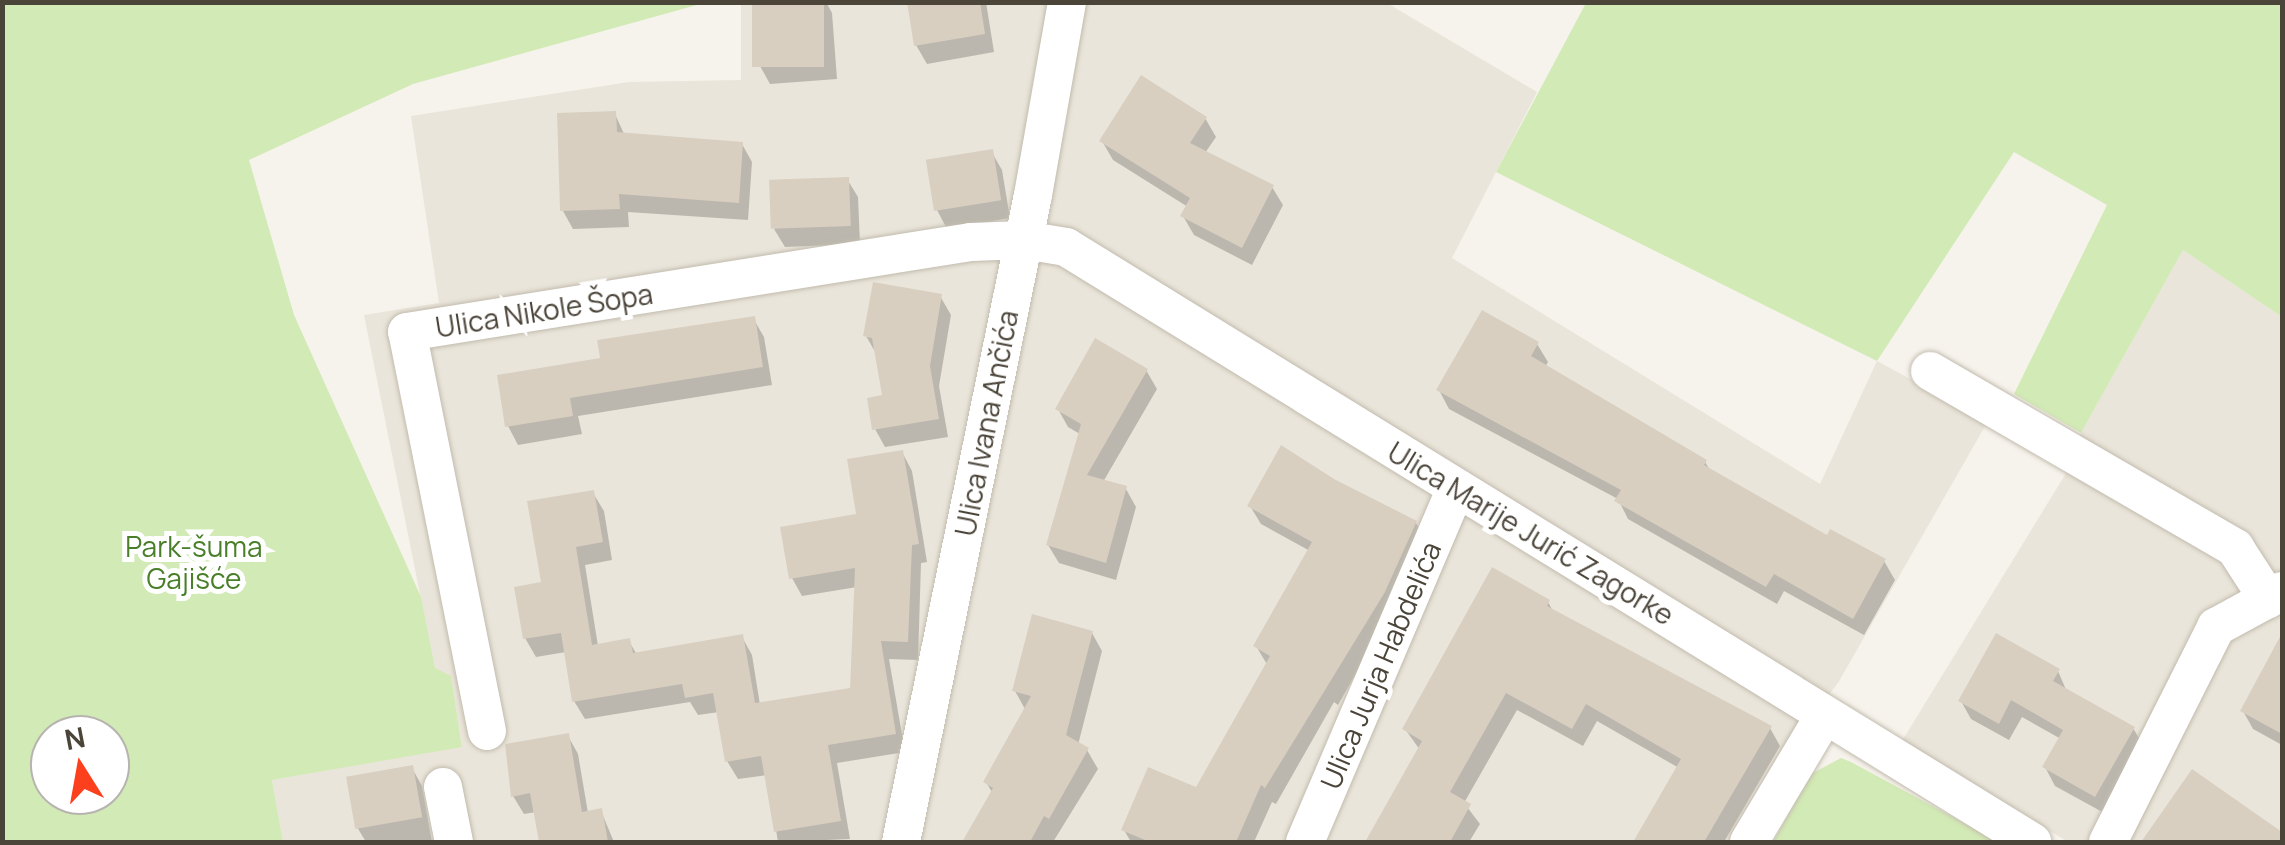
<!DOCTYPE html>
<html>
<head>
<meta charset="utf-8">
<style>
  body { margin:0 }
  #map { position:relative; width:2285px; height:845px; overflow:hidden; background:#f6f3ec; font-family:Manrope,sans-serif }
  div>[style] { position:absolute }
  .residential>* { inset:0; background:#eae5da }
  .green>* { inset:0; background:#d2eab5 }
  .shadow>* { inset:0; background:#0003 }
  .building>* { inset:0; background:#d8cfc1; transform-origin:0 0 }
  .roads { filter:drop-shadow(0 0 2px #c2bbae) drop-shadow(0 0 2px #c2bbae) }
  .street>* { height:38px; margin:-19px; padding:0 19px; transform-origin:19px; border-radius:19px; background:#fff }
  span { translate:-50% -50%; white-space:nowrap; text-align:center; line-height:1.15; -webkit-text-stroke:10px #fff; paint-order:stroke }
  .street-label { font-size:28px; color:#4b4439 }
  .park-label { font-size:28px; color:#4a7f2a }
  .frame { position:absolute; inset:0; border:5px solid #4b4439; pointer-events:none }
  .north { position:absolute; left:30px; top:715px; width:100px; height:100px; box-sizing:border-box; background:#fff; border:2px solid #b7b4b0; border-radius:50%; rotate:349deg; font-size:28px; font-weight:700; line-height:40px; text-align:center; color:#4b4439 }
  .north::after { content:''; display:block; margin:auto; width:35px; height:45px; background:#fc3f1d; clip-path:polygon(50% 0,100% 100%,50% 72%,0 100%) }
</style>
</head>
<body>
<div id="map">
  <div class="residential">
    <i style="clip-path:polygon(741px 3px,1387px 3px,1537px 92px,1452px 258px,1820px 484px,1877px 361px,1988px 421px,1838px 683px,1788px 746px,1732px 842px,283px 842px,272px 780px,462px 746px,451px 677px,435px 669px,364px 315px,439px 303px,411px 116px,629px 82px,741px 80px)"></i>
    <i style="clip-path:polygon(2183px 250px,2282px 317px,2282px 842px,2068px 842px,1902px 741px,2068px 470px,2081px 433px)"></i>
  </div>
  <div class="green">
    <i style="clip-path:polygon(evenodd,2px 3px,704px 3px,413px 84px,249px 160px,294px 315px,421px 597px,435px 668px,451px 676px,462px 747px,272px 780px,283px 842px,3px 842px,2px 3px,50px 735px,110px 735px,110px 795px,50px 795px,50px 735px)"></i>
    <i style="clip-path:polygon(1586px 3px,2282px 3px,2282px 317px,2183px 250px,2081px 433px,2014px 394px,2107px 205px,2014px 152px,1877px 361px,1496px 172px)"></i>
    <i style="clip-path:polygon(1841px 758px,1851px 762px,1999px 842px,1773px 842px,1811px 774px)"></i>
  </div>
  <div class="shadow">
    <i style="clip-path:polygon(754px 2px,826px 2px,832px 13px,837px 79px,770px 84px,760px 66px)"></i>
    <i style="clip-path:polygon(909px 2px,986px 2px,994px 52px,927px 64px,916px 45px)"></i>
    <i style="clip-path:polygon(615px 114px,625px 136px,742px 144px,752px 162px,748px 220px,628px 212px,629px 227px,573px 229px,563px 211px)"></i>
    <i style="clip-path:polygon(1205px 118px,1216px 137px,1205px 153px,1272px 187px,1283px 205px,1252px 265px,1194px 235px,1183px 216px,1188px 207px,1113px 160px,1102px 141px)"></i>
    <i style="clip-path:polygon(991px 151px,1002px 170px,1010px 218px,947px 229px,937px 210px)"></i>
    <i style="clip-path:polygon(847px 179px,858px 197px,860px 244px,785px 247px,774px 229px)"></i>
    <i style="clip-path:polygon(940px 296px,951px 315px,939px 386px,948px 437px,885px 447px,875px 429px,885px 397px,877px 355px,866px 336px)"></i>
    <i style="clip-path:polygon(753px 318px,764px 337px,772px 385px,578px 416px,582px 434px,518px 445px,508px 426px,603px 360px)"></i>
    <i style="clip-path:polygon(1537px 344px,1548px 362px,1545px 367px,1705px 462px,1711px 472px,1828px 538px,1884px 561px,1895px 580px,1864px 635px,1784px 591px,1777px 604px,1628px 519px,1618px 499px,1449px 409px,1439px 390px)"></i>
    <i style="clip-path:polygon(1146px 370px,1157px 389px,1103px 482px,1126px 489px,1136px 507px,1116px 580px,1059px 563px,1048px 545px,1080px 434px,1068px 427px,1058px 409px)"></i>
    <i style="clip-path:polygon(902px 452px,912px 471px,927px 562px,921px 563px,918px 660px,889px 659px,905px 752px,837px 763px,850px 839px,778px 842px,767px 775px,738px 779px,727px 761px,719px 712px,698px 715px,690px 702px,585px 719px,574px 701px,566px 652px,536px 657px,525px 638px,544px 585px,593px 493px,604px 511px,612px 560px,585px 565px,598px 646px,629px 641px,637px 655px,742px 637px,752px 655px,760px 705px,852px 691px,857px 587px,802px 596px,792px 578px,859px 516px)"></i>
    <i style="clip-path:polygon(1333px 481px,1416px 523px,1426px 541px,1411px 577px,1338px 705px,1334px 702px,1276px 804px,1272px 802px,1254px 842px,1131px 842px,1124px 830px,1197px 790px,1268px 666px,1256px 646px,1310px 551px,1261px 524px,1250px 506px)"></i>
    <i style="clip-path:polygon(1548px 602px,1554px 613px,1770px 728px,1780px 746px,1724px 842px,1636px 842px,1679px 768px,1597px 721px,1583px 746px,1517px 710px,1464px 803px,1480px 824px,1469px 842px,1368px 842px,1420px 750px,1405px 729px)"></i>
    <i style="clip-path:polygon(1092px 633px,1102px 651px,1078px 745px,1087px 750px,1098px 769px,1053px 842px,965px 842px,993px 794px,986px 782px,1026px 711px,1015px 691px)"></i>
    <i style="clip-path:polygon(2282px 638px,2282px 745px,2253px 729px,2243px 711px)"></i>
    <i style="clip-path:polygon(2058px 671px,2067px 692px,2133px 728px,2144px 747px,2106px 814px,2055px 786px,2045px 767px,2061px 739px,2022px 717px,2009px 740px,1971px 719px,1961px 701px)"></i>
    <i style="clip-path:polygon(568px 736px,578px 754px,588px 813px,601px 811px,614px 842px,541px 842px,536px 812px,524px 814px,513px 796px)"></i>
    <i style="clip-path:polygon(412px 768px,422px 786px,432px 842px,366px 842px,357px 827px)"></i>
    <i style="clip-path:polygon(2193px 773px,2282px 835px,2282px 842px,2156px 842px,2151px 834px)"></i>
  </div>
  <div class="building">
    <i style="left:752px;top:2px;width:72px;height:65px"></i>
    <i style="clip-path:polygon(907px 2px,980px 2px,985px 34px,914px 46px)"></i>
    <i style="clip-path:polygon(1141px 75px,1207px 117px,1190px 143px,1274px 185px,1242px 248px,1180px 216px,1190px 198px,1099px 141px)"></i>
    <i style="clip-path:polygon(616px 111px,617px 132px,743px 142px,739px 203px,619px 194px,620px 209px,560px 211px,557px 113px)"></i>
    <i style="left:993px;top:149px;width:52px;height:68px;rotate:81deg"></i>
    <i style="left:849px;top:177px;width:49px;height:80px;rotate:88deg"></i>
    <i style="clip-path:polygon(873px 282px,942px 294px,930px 366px,939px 419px,872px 430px,867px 398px,882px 395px,872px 338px,863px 336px)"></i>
    <i style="clip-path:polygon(1482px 310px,1539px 342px,1531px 356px,1707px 460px,1704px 465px,1827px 535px,1830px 529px,1886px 559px,1853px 619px,1774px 574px,1766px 587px,1614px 501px,1621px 490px,1436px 390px)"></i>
    <i style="clip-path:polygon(755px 316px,763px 367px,570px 398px,573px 416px,505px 427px,497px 375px,600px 358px,597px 340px)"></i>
    <i style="clip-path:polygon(1095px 338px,1148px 369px,1087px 475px,1127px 486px,1106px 563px,1046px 545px,1081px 424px,1055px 409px)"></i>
    <i style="clip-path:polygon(1281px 445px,1334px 479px,1417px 521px,1385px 592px,1265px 788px,1261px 785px,1236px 842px,1150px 842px,1121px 830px,1148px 767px,1196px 787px,1270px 656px,1253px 646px,1312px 542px,1247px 506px)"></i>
    <i style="clip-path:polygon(903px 450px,919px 544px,912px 545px,908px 642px,881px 641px,896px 734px,828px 745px,841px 821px,774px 832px,761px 756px,725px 762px,713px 693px,685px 698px,682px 684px,572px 702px,561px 633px,523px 639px,514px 587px,541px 582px,527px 501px,594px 490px,603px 542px,576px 547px,592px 645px,630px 638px,633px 653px,743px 634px,755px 703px,850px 688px,855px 568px,789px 579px,780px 527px,856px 514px,847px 459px)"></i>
    <i style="clip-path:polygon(1492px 567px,1550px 600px,1547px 606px,1772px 726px,1704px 842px,1633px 842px,1681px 759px,1586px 704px,1572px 729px,1506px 693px,1450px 792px,1471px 804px,1450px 842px,1365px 842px,1422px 741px,1402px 729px)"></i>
    <i style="clip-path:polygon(1032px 614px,1093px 631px,1066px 735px,1089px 748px,1049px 819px,1044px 816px,1030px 842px,962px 842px,993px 788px,983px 782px,1031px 696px,1012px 691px)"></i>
    <i style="clip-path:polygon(1996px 633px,2060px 669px,2053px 681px,2135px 727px,2095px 797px,2042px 767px,2063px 730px,2011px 700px,1999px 724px,1958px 701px)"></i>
    <i style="clip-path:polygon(2282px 633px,2282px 734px,2240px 711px)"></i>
    <i style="clip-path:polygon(569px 733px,582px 812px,602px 808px,608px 842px,539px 842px,530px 793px,511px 797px,505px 744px)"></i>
    <i style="left:413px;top:765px;width:53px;height:68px;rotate:80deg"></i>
    <i style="clip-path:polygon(2192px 769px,2282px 832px,2282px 842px,2141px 842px)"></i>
  </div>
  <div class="roads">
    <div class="street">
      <i style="left:1930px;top:371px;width:353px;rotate:30.1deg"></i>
      <i style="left:2235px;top:548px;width:61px;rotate:57.1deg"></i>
      <i style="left:487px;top:731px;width:407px;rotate:-101.3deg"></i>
      <i style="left:407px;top:332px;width:571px;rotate:-9.07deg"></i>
      <i style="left:971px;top:242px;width:53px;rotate:-2.2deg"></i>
      <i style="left:1024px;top:240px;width:43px;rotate:9.5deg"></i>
      <i style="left:1066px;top:247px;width:1135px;rotate:31.63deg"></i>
      <i style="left:443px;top:787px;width:56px;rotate:78.7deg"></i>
      <i style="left:901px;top:842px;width:660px;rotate:-78.47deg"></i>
      <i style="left:1033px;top:195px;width:196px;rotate:-80deg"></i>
      <i style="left:1305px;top:842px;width:385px;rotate:-66.9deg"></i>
      <i style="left:1749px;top:842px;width:147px;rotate:-59.2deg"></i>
      <i style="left:2108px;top:842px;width:241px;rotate:-63.3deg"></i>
      <i style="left:2216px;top:627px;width:75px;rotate:-28.6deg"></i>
    </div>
  </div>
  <div class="street-label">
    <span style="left:544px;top:310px;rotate:-9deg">Ulica Nikole Šopa</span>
    <span style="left:986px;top:423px;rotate:-79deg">Ulica Ivana Ančića</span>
    <span style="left:1531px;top:533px;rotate:31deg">Ulica Marije Jurić Zagorke</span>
    <span style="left:1380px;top:665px;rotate:-67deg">Ulica Jurja Habdelića</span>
  </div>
  <div class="park-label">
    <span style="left:194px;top:562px">Park-šuma<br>Gajišće</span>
  </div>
  <div class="frame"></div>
  <div class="north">N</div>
</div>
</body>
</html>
